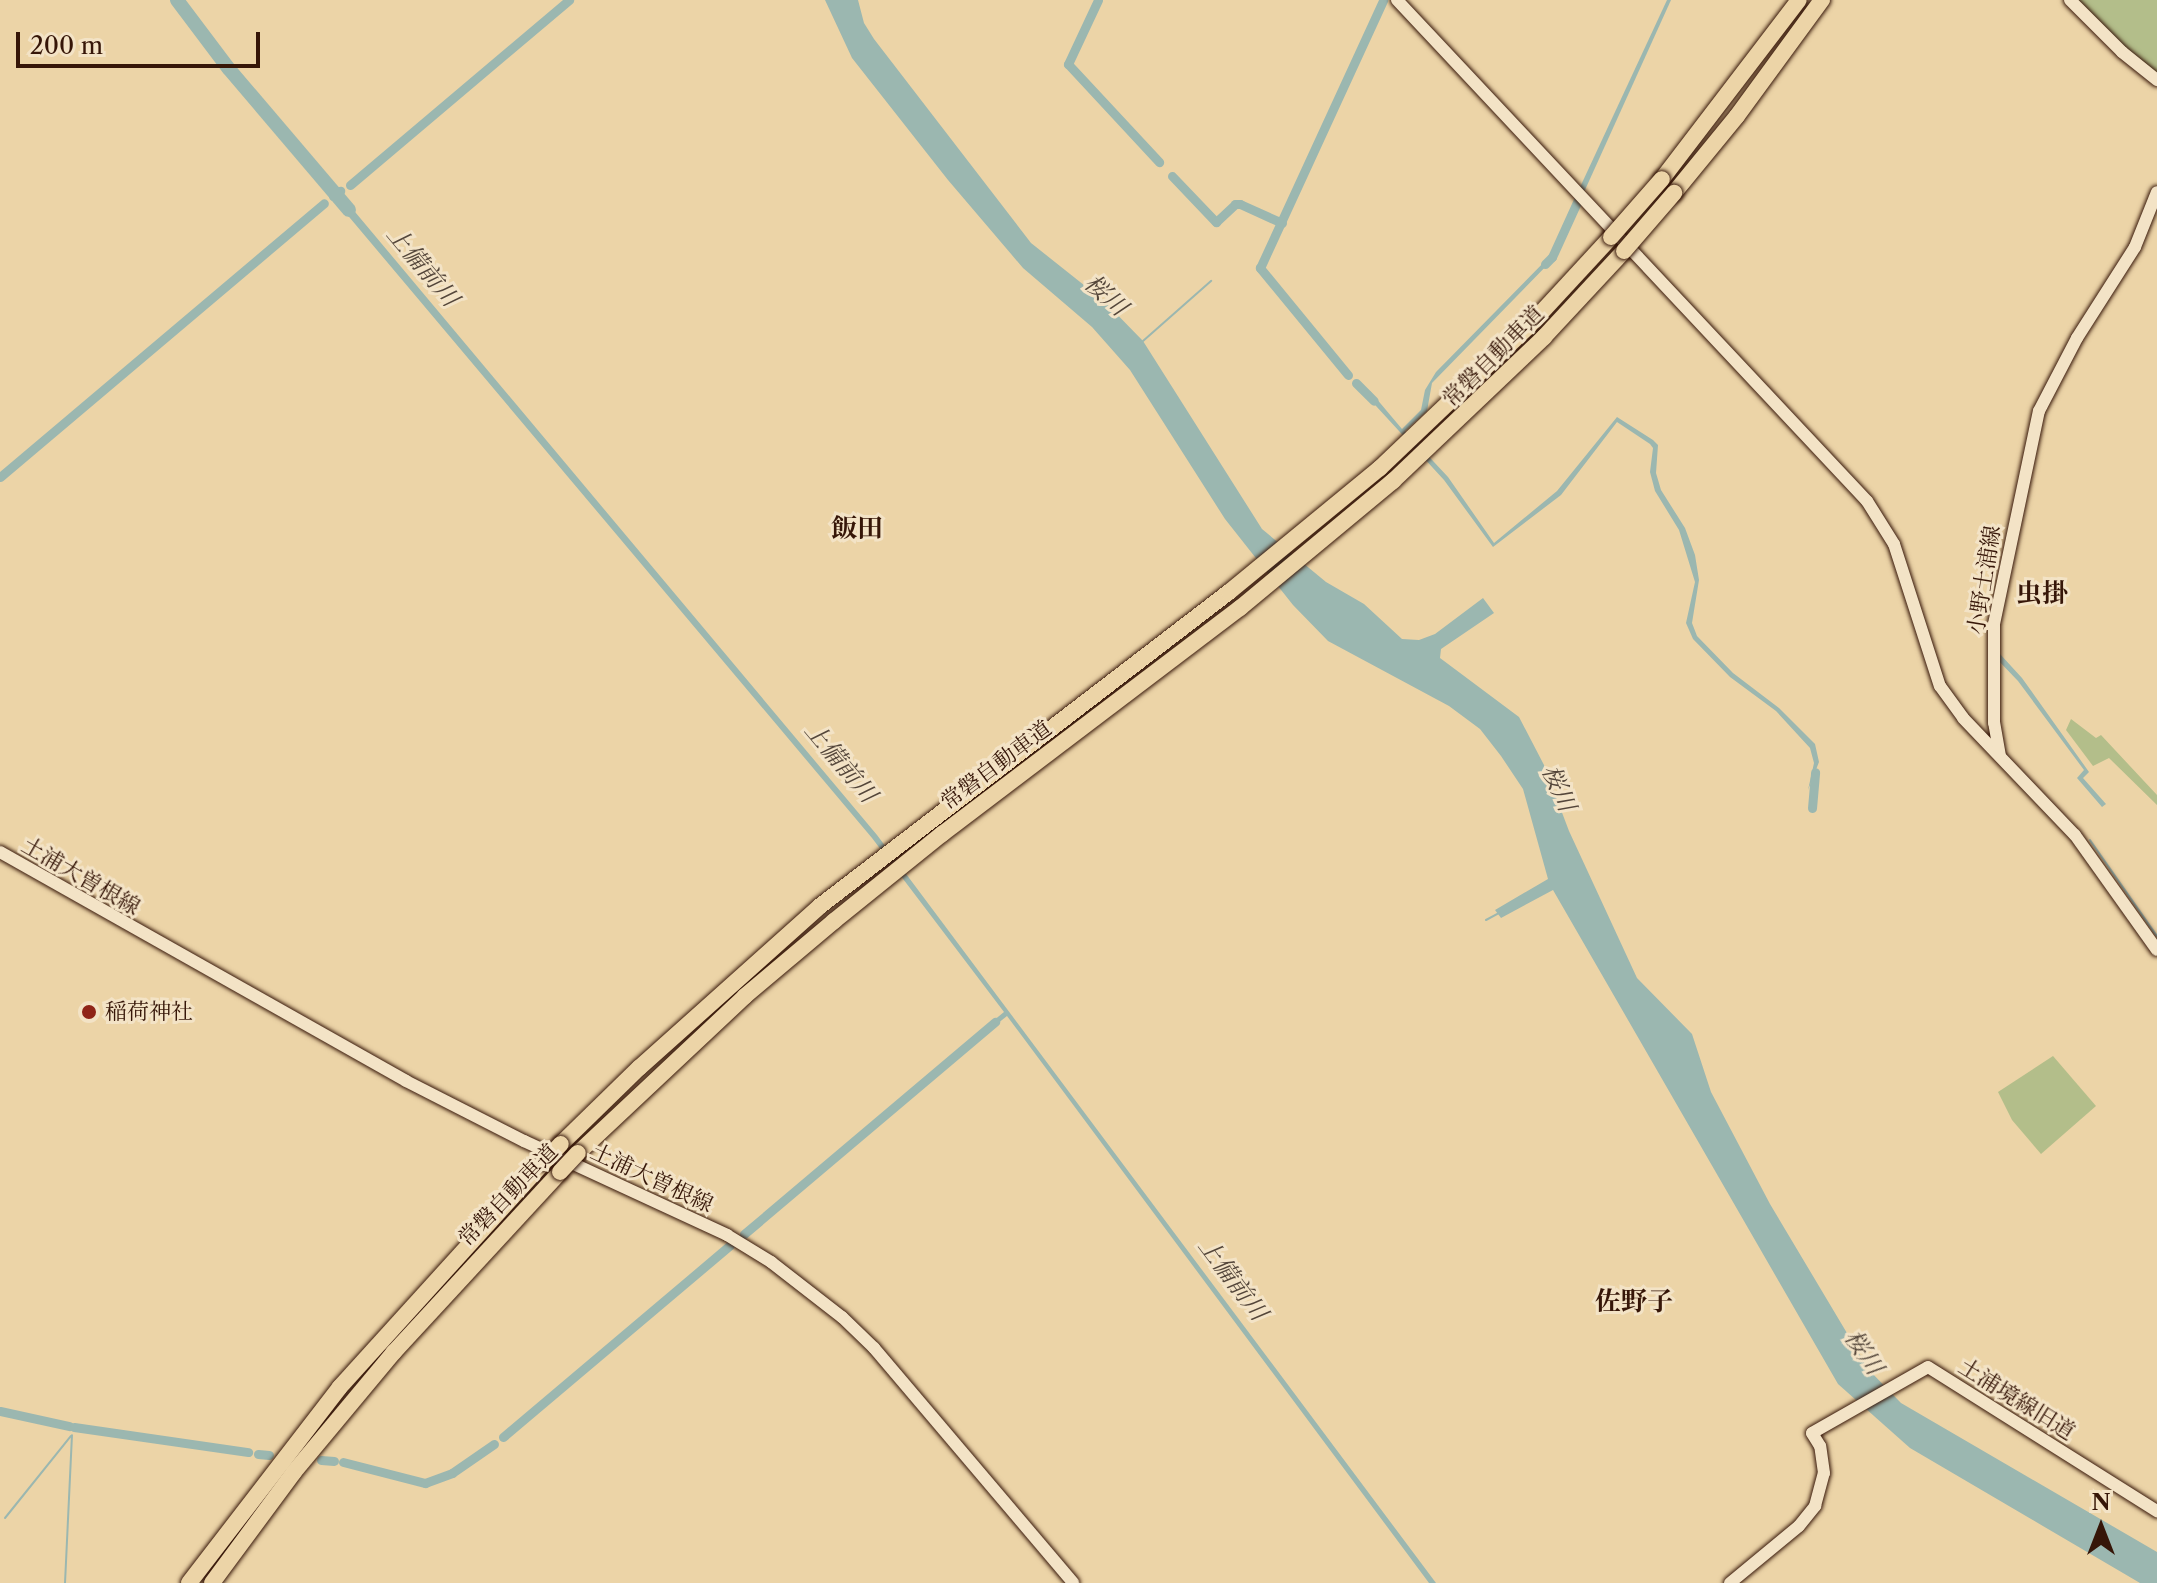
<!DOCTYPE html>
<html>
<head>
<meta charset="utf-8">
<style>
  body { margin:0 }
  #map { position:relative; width:2157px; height:1583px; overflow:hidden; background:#ecd4a7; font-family:"Libre Caslon Text","Noto Serif JP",serif }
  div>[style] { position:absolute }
  .green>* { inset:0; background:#b3be8a }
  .water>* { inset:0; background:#9bb7b0 }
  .stream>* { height:2px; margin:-1px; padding:0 1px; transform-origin:1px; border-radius:1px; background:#9bb7b0 }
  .canal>* { height:9px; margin:-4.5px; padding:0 4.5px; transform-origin:4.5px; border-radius:4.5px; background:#9bb7b0 }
  .river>* { height:14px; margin:-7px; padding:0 7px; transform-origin:7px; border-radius:7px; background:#9bb7b0 }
  .roads { filter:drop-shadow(0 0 2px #361608) drop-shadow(0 0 2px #361608) }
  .secondary>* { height:12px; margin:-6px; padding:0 6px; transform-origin:6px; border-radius:6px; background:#f3e3c6 }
  .highway>* { height:16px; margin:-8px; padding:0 8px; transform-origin:8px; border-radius:8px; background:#ecd4a7 }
  .bridges { filter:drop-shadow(0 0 2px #361608) drop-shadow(0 0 2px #361608) }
  .highway-bridge>* { height:16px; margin:-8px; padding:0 8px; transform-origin:8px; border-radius:8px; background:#ecd4a7 }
  .dots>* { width:22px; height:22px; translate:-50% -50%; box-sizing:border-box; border:4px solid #f3e3c6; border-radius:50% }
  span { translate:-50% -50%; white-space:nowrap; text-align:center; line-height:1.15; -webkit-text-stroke:6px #f3e3c6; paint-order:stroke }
  .street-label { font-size:22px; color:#361608 }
  .poi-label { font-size:22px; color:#361608 }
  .left { translate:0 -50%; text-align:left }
  .water-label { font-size:24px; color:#54463a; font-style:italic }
  .quarter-label { font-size:26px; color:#361608; font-weight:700 }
  .north { position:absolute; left:2061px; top:1487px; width:80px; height:80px; -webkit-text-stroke:6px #f3e3c6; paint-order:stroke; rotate:0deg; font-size:22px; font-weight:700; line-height:32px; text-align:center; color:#361608 }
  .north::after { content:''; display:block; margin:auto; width:28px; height:36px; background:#361608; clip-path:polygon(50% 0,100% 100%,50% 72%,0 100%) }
  .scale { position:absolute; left:16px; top:32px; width:244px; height:36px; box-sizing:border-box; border:4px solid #361608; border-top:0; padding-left:10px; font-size:24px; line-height:28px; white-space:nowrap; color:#361608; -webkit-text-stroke:6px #f3e3c6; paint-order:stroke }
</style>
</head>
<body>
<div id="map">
  <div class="green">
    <i style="clip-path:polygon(2078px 0,2157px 0,2157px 75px,2131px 55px)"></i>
    <i style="clip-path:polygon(2071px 719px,2096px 738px,2101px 735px,2157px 795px,2157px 805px,2109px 758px,2093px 766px,2066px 730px)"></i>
    <i style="clip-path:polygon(2053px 1056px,2096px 1106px,2041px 1154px,2012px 1120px,1998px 1092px)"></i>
  </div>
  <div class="water">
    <i style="clip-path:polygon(825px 0,858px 0,864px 23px,874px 39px,1031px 243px,1104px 301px,1143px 341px,1262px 529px,1326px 582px,1364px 604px,1402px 639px,1419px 640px,1435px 634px,1483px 598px,1494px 613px,1441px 649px,1440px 658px,1519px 717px,1544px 765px,1569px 831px,1637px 978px,1692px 1034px,1711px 1092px,1770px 1204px,1869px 1370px,1901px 1403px,2157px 1552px,2157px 1583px,2140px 1583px,1910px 1448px,1838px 1384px,1553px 890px,1501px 918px,1495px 910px,1548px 879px,1523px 789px,1501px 756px,1480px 729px,1449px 706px,1328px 641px,1293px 605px,1225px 519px,1130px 370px,1092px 327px,1023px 268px,948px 180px,852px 58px)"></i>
    <i style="clip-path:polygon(1667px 0,1671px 0,1580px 201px,1575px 198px)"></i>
    <i style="clip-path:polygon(340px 194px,877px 835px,1436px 1583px,1429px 1583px,1007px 1016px,997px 1024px,993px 1021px,1004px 1012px,872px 838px,334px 199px)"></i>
    <i style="clip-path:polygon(1549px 257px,1554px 258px,1432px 383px,1427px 411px,1405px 431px,1448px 477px,1494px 543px,1557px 491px,1617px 417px,1653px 440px,1658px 445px,1656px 473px,1661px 490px,1685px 528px,1695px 555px,1699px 580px,1692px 623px,1697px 636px,1733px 673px,1779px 708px,1815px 744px,1819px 762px,1808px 790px,1814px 763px,1810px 748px,1776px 711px,1730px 677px,1693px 639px,1686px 623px,1695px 582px,1679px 530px,1655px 491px,1650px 472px,1653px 448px,1650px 444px,1617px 422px,1561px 495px,1493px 547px,1444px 480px,1365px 394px,1370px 391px,1402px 429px,1421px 410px,1425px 390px,1436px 372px)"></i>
    <i style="clip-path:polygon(2000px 654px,2022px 678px,2089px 772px,2083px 778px,2106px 804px,2102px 807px,2077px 778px,2084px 770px,2018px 681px,1995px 657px)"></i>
  </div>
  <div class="stream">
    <i style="left:1143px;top:341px;width:91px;rotate:-41.4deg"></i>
    <i style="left:2090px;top:840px;width:117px;rotate:55.1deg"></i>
    <i style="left:1486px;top:920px;width:15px;rotate:-28deg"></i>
    <i style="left:5px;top:1518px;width:105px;rotate:-51.2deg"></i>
    <i style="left:65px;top:1583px;width:148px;rotate:-87.3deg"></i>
  </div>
  <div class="canal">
    <i style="left:1098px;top:0;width:71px;rotate:115.1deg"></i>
    <i style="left:1068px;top:64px;width:134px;rotate:47.1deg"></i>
    <i style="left:1172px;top:176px;width:64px;rotate:46.3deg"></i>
    <i style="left:1216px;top:222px;width:26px;rotate:-43deg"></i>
    <i style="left:1235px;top:204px;width:5px"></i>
    <i style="left:1240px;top:204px;width:46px;rotate:24.3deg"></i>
    <i style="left:350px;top:185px;width:287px;rotate:-40.2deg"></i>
    <i style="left:333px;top:196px;width:9px;rotate:-36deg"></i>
    <i style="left:1545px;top:264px;width:10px;rotate:-45deg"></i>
    <i style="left:1552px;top:257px;width:63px;rotate:-65.5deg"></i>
    <i style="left:1348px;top:375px;width:139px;rotate:-129.4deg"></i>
    <i style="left:1260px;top:268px;width:295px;rotate:-65.3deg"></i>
    <i style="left:1356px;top:383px;width:25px;rotate:45deg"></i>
    <i style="left:0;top:477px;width:424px;rotate:-40.2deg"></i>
    <i style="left:1812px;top:808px;width:36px;rotate:-85deg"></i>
    <i style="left:744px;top:1234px;width:329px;rotate:-40.2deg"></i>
    <i style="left:0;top:1411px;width:71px;rotate:12.3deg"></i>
    <i style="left:74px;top:1427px;width:176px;rotate:8.2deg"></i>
    <i style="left:503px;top:1437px;width:297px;rotate:-40.2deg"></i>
    <i style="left:258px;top:1454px;width:11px;rotate:5deg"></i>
    <i style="left:321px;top:1460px;width:13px;rotate:4deg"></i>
    <i style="left:343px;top:1462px;width:85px;rotate:14.4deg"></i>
    <i style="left:425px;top:1483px;width:29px;rotate:-20deg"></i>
    <i style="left:452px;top:1473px;width:51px;rotate:-34.6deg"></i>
  </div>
  <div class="river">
    <i style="left:177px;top:0;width:86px;rotate:53deg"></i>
    <i style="left:229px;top:69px;width:185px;rotate:49.6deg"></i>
  </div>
  <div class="roads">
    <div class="secondary">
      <i style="left:1397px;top:0;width:687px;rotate:46.83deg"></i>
      <i style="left:1867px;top:501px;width:51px;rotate:57.9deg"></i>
      <i style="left:1894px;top:544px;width:149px;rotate:72.1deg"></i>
      <i style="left:1940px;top:686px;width:39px;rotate:54deg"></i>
      <i style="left:1963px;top:718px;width:162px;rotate:46.3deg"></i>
      <i style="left:2075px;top:835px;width:141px;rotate:54.5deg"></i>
      <i style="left:2070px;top:0;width:74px;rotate:45deg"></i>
      <i style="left:2122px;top:52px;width:45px;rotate:38.7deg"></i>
      <i style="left:2000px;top:756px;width:34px;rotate:-100deg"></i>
      <i style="left:1994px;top:723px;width:99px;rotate:-90deg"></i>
      <i style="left:1994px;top:624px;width:218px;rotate:-78.1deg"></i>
      <i style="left:2039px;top:411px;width:82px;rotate:-62.5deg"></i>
      <i style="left:2077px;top:338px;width:108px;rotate:-57.5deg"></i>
      <i style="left:2135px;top:247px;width:59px;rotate:-68.2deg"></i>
      <i style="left:0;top:852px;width:466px;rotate:29.4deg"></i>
      <i style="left:406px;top:1081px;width:132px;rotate:27deg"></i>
      <i style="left:524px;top:1141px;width:224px;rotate:24.8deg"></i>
      <i style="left:727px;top:1235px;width:52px;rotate:31.5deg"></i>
      <i style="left:771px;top:1262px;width:90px;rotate:37.8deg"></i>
      <i style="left:842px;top:1317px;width:45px;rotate:44.1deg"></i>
      <i style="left:874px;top:1348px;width:308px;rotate:49.7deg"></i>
      <i style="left:1730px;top:1583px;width:89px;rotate:-39.6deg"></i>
      <i style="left:1799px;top:1526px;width:26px;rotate:-51deg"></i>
      <i style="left:1815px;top:1506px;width:34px;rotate:-75deg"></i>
      <i style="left:1824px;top:1473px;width:27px;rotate:-98deg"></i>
      <i style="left:1820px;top:1446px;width:15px;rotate:-122deg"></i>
      <i style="left:1812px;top:1433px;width:133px;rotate:-29.6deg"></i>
      <i style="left:1928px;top:1367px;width:271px;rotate:32.2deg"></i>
    </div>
    <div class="highway">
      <i style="left:1662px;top:179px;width:225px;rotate:-52.6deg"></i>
      <i style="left:1674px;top:193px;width:99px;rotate:-50.7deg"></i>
      <i style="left:1737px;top:116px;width:144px;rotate:-53.8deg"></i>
      <i style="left:561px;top:1144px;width:109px;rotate:-44.3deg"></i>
      <i style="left:639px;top:1068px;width:243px;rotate:-41.8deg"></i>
      <i style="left:820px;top:906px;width:516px;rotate:-37.51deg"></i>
      <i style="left:1229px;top:592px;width:195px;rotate:-39.4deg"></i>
      <i style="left:1380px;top:468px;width:204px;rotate:-43.6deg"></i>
      <i style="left:1528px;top:327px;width:122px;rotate:-47.3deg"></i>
      <i style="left:578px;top:1153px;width:229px;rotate:-43.2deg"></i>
      <i style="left:745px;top:996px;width:116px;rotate:-40.1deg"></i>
      <i style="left:834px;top:921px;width:139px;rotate:-38.9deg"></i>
      <i style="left:942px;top:834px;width:374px;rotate:-37.2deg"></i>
      <i style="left:1240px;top:608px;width:199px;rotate:-39.7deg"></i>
      <i style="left:1393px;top:481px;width:209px;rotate:-43.6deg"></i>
      <i style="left:1544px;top:337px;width:117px;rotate:-47.1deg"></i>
      <i style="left:189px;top:1583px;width:247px;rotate:-52.4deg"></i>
      <i style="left:340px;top:1387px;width:302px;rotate:-47.8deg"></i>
      <i style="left:212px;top:1583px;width:138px;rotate:-53.5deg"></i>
      <i style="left:294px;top:1472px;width:156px;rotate:-50.2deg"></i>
      <i style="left:394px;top:1352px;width:245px;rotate:-47.3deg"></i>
    </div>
  </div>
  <div class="bridges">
    <div class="highway-bridge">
      <i style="left:1611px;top:237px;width:77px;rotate:-48.7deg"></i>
      <i style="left:1624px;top:251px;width:77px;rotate:-49.2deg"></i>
      <i style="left:543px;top:1163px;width:26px;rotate:-47deg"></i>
      <i style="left:560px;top:1172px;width:26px;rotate:-47deg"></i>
    </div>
  </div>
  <div class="dots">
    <i style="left:89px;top:1012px;background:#8f2418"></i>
  </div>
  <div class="street-label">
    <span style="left:1493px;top:356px;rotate:-45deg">常磐自動車道</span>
    <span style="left:1984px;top:580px;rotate:-81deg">小野土浦線</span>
    <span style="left:996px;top:765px;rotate:-37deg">常磐自動車道</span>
    <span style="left:81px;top:876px;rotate:30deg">土浦大曽根線</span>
    <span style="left:652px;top:1178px;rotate:25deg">土浦大曽根線</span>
    <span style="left:508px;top:1195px;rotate:-46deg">常磐自動車道</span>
    <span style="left:2017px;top:1399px;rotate:32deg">土浦境線旧道</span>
  </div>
  <div class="poi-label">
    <span class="left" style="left:105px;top:1012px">稲荷神社</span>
  </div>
  <div class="water-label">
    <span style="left:423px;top:266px;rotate:50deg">上備前川</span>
    <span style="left:1106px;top:295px;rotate:42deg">桜川</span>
    <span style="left:841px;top:762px;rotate:50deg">上備前川</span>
    <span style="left:1559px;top:788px;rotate:66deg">桜川</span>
    <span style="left:1233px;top:1279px;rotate:53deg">上備前川</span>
    <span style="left:1864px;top:1352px;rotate:56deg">桜川</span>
  </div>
  <div class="quarter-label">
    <span style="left:857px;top:529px">飯田</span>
    <span style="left:2042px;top:594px">虫掛</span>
    <span style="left:1634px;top:1302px">佐野子</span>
  </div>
  <div class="north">N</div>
  <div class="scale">200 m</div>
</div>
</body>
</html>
